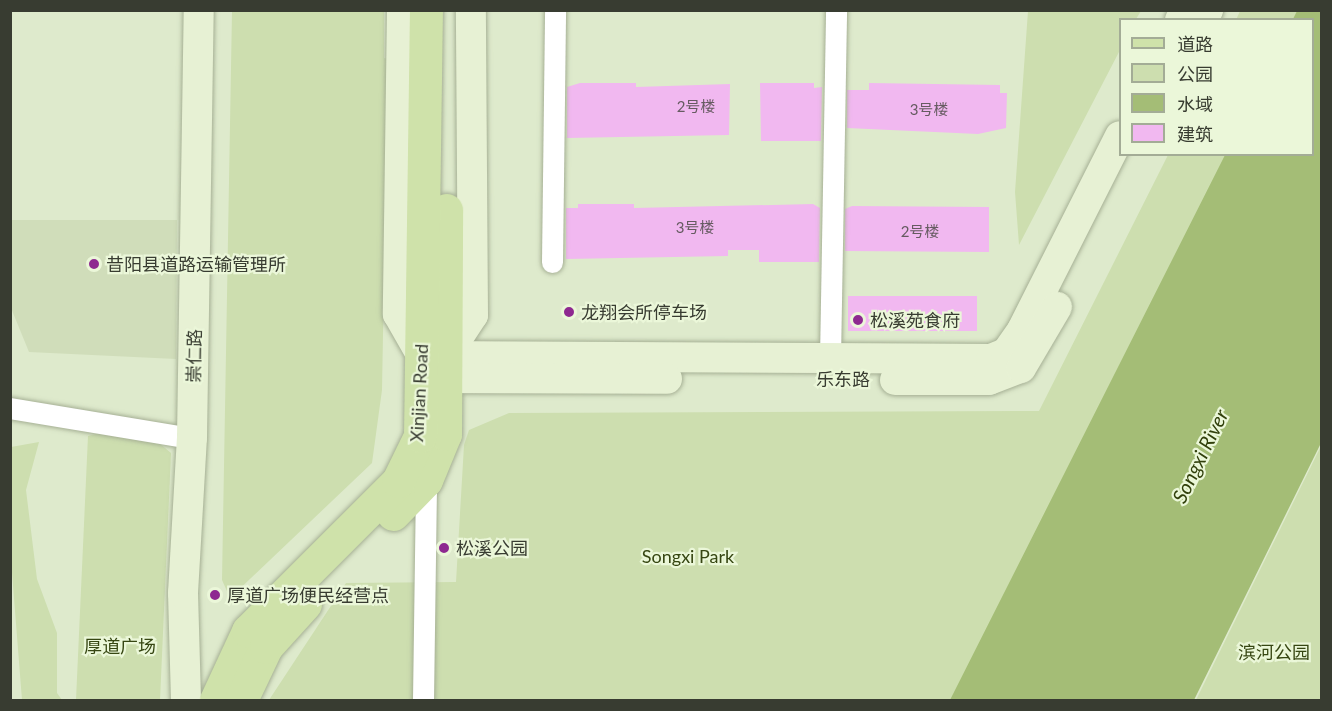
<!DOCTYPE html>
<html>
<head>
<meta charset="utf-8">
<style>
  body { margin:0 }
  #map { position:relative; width:1332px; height:711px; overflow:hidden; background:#deeacc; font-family:Lato,"Noto Sans SC",sans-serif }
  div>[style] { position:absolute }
  .built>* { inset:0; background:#d0ddba }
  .green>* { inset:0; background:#cddeaf }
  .water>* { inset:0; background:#a4bd76 }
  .building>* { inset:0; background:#f1b8f0; transform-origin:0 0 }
  .roads { filter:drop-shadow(0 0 2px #a6b095) drop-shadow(0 0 2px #a6b095) }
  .street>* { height:21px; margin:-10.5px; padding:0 10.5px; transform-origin:10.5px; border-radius:10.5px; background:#fff }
  .secondary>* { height:30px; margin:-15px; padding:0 15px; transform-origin:15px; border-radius:15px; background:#e7f1d4 }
  .primary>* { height:33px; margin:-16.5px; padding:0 16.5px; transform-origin:16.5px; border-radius:16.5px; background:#cfe2aa }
  .dots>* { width:16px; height:16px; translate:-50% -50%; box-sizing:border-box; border:3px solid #ebf7d9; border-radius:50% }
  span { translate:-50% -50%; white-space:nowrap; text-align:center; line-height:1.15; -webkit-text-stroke:4.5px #ebf7d9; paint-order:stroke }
  .number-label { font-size:15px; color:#665b61 }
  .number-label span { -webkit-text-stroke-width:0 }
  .poi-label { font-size:18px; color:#383c31 }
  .left { translate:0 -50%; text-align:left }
  .street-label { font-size:18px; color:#383c31 }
  .park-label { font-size:18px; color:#364612 }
  .water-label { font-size:20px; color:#31400b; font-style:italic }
  .frame { position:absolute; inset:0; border:12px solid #383c31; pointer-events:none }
  .legend { position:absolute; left:1119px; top:18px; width:195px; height:138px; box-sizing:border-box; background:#ebf7d9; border:2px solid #a3ac96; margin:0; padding:8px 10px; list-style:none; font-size:18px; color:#383c31 }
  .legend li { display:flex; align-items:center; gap:12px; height:30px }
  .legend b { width:30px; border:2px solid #a3ac96 }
</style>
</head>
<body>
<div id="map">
  <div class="built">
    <i style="clip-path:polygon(11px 220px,177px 220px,176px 359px,29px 352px,11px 308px)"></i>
  </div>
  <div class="green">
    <i style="clip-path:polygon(232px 11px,384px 11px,384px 58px,388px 59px,382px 390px,372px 463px,230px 598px,222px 580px)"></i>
    <i style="clip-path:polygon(1028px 11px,1141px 11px,1136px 19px,1120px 20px,1120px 50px,1019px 245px,1015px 192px)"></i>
    <i style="clip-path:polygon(1240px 11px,1320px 11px,1312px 20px,1236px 20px)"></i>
    <i style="clip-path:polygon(1168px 155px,1250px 155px,984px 700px,269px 700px,346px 583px,456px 582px,464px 445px,469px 430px,509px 413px,1039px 411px)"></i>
    <i style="clip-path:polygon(100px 433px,159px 443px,171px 453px,160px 700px,76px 700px,88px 436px)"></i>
    <i style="clip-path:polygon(39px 442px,26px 490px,37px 579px,57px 633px,57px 693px,62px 700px,22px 700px,11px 560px,11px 447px)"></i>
    <i style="clip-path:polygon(1321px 446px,1321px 700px,1196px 700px)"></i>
  </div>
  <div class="water">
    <i style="clip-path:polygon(1297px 11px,1321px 11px,1321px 443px,1194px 700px,950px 700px,1225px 155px,1312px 154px,1312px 20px,1293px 19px)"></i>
  </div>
  <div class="building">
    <i style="clip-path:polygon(580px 83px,636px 83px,636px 87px,730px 84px,729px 135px,567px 138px,567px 87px)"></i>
    <i style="clip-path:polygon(760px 83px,814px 83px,814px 88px,822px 87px,821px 141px,761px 141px)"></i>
    <i style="clip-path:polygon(869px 83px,1000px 85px,1000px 93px,1007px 93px,1006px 128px,978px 134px,847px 128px,847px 90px,869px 90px)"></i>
    <i style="clip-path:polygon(578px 204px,634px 204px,634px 208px,813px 204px,820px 208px,819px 262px,759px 262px,759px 250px,728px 250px,728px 256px,566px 259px,566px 208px,578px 208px)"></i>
    <i style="clip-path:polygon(852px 206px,989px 207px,989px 252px,845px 251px,845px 209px)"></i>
    <i style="left:848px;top:296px;width:129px;height:35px"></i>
  </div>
  <div class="roads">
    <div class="street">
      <i style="left:552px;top:262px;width:252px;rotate:-89.3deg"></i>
      <i style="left:830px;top:359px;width:349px;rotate:-89deg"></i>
      <i style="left:10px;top:408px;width:184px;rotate:9.4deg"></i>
      <i style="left:423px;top:700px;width:220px;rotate:-89.2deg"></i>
    </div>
    <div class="secondary">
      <i style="left:402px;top:10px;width:304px;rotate:90.8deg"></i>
      <i style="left:398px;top:314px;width:48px;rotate:60.3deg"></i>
      <i style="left:422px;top:356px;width:569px;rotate:0.3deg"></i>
      <i style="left:991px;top:359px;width:16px;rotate:-22deg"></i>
      <i style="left:1006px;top:353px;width:28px;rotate:-55deg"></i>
      <i style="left:1022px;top:330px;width:217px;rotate:-63.2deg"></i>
      <i style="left:1180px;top:20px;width:11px;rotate:-63deg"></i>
      <i style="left:1204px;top:20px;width:11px;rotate:-68deg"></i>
      <i style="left:446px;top:356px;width:49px;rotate:-56.6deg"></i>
      <i style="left:473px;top:315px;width:305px;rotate:-90.4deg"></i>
      <i style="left:421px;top:378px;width:246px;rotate:0.2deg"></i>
      <i style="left:895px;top:380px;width:94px"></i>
      <i style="left:989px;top:380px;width:34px;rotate:-21deg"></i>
      <i style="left:1021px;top:368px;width:71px;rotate:-59.5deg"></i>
      <i style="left:186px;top:700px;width:107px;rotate:-91.6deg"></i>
      <i style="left:183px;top:593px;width:155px;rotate:-86.7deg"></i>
      <i style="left:192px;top:438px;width:428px;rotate:-89.1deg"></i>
    </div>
    <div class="primary">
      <i style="left:393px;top:514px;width:47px;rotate:-45.9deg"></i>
      <i style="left:426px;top:480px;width:50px;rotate:-67.6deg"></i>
      <i style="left:445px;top:434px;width:224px;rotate:-89.7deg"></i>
      <i style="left:216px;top:700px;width:76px;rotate:-65.1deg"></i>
      <i style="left:248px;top:631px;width:212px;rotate:-45deg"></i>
      <i style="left:398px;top:481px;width:50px;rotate:-63.9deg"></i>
      <i style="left:420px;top:436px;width:426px;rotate:-89.2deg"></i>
      <i style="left:241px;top:700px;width:59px;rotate:-64.7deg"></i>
      <i style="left:266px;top:647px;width:58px;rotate:-47.8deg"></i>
    </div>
  </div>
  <div class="dots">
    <i style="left:94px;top:264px;background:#8e2990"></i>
    <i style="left:569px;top:312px;background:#8e2990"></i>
    <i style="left:858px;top:320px;background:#8e2990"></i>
    <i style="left:444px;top:548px;background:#8e2990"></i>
    <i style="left:215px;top:595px;background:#8e2990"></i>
  </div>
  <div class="number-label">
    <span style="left:696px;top:107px">2号楼</span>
    <span style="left:929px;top:110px">3号楼</span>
    <span style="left:695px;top:228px">3号楼</span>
    <span style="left:920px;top:232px">2号楼</span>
  </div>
  <div class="poi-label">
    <span class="left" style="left:106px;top:264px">昔阳县道路运输管理所</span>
    <span class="left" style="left:581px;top:312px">龙翔会所停车场</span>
    <span class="left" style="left:870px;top:320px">松溪苑食府</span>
    <span class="left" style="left:456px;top:548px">松溪公园</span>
    <span class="left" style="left:227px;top:595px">厚道广场便民经营点</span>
  </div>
  <div class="street-label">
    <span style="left:194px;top:356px;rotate:-89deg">崇仁路</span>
    <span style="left:843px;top:379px">乐东路</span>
    <span style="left:419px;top:393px;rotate:-87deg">Xinjian Road</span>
  </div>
  <div class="park-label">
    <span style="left:688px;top:556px">Songxi Park</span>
    <span style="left:120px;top:646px">厚道广场</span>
    <span style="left:1274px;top:652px">滨河公园</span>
  </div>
  <div class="water-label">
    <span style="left:1200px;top:456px;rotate:-64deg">Songxi River</span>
  </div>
  <div class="frame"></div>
  <ul class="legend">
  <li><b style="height:8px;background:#cfe2aa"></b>道路</li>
  <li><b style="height:16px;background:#cddeaf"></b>公园</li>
  <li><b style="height:16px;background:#a4bd76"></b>水域</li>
  <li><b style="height:16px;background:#f1b8f0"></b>建筑</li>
  </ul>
</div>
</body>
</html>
